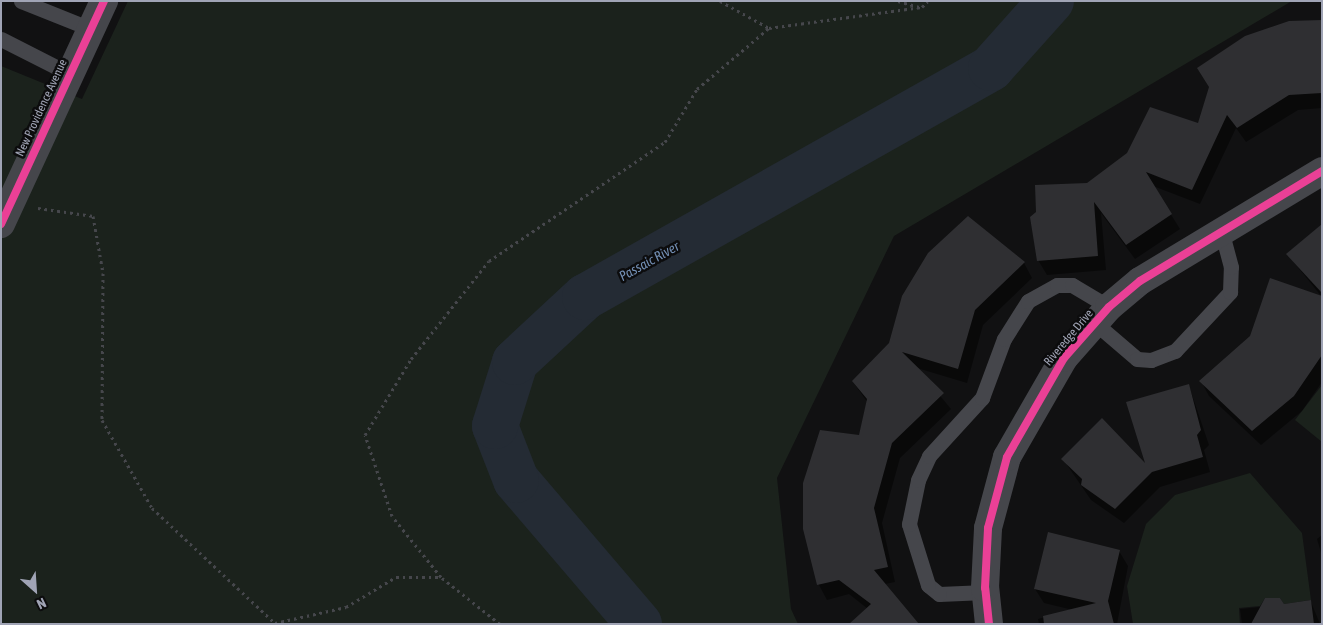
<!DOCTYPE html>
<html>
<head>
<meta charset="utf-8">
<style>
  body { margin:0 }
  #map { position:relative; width:1323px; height:625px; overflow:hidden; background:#111112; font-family:"Asap Condensed",sans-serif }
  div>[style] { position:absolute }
  .green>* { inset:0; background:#1b221c }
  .shadow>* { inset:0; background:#0007 }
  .river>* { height:46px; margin:-23px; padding:0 23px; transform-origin:23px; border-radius:23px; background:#242b34 }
  .building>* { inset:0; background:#2f2f32 }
  .path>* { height:3px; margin-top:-1.5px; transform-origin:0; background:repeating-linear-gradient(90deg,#46474c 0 2.5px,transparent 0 6.5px) }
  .service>* { height:15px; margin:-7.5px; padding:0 7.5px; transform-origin:7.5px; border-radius:7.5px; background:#45464b }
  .minor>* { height:28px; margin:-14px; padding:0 14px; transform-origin:14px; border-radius:14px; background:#45464b }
  .cycleway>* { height:8px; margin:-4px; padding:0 4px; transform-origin:4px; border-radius:4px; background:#ea4096 }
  span { translate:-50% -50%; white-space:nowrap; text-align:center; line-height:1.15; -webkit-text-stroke:5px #0c0c0d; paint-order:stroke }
  .street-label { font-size:12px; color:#a0a4b5 }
  .water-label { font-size:14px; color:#738fb4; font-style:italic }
  .frame { position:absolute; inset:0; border:2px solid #a0a4b5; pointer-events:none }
  .north { position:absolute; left:10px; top:565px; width:50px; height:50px; -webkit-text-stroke:4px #0c0c0d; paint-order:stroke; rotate:154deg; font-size:14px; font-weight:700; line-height:20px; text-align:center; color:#a0a4b5 }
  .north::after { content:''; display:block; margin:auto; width:18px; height:22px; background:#a0a4b5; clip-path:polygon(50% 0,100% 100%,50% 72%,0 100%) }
</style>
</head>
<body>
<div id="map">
  <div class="green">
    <i style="clip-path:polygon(128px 1px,1292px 1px,894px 236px,777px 478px,791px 609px,798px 624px,1px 624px,1px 66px,82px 99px)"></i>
    <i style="clip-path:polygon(1322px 385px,1322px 442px,1295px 420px)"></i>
    <i style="clip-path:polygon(1250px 473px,1302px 533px,1311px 600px,1284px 604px,1280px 598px,1265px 598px,1260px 606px,1239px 608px,1240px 624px,1133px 624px,1127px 586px,1146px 524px,1175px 495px)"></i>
  </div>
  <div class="shadow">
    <i style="clip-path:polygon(1322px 21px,1322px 108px,1298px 110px,1246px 142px,1236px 128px,1200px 204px,1153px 186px,1180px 229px,1135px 259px,1101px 213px,1106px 270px,1047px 275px,1038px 260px,1087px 184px,1199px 124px)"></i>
    <i style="clip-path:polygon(969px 217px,1024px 263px,1032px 278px,983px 325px,967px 383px,917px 368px,951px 409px,900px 458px,882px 523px,895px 582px,885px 584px,868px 609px,849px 594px,827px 600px,819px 585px,804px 529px,860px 436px,868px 403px,853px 382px,890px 344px)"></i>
    <i style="clip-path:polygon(1322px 225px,1322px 297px,1288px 255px)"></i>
    <i style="clip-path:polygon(1322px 298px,1322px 382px,1302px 411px,1261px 445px,1209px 396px,1201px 381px)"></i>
    <i style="clip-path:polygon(1189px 386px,1209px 445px,1204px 450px,1210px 472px,1160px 487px,1124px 523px,1091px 500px,1063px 459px,1147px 468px)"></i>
    <i style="clip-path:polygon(1322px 535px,1322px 556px,1317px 539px)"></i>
    <i style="clip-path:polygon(1119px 551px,1128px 566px,1117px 624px,1039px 624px,1038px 619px,1073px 610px,1044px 603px,1035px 589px)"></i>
    <i style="clip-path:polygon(1311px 602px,1320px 624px,1242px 624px,1240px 609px)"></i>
  </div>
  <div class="river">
    <i style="left:639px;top:624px;width:189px;rotate:-130.5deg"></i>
    <i style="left:516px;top:480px;width:58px;rotate:-111.3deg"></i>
    <i style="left:495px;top:426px;width:67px;rotate:-72.6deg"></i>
    <i style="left:515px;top:362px;width:96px;rotate:-42.9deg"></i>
    <i style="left:585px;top:297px;width:466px;rotate:-29.4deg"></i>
    <i style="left:991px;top:68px;width:90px;rotate:-48.2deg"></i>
  </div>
  <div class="building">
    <i style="clip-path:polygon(1322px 20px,1322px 93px,1289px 95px,1237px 128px,1227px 115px,1192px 190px,1146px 172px,1172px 214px,1126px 245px,1094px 202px,1098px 256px,1037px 261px,1030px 217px,1036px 212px,1035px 185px,1087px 183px,1127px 153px,1150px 107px,1198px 123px,1209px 87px,1197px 68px,1245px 36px,1289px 21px)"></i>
    <i style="clip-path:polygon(968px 216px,1025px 262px,975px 310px,958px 369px,902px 352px,944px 393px,892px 443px,874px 508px,888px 567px,874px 570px,919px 624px,849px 624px,871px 604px,839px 580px,817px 585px,803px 529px,803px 483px,820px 430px,859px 435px,867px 399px,852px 381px,889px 343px,902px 296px,928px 253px)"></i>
    <i style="clip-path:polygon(1322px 224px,1322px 293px,1286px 254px)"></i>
    <i style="clip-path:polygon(1270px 278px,1322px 296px,1322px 355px,1294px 396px,1252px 431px,1199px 381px,1250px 336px)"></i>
    <i style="clip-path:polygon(1189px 384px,1201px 430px,1197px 435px,1203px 457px,1152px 472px,1115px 509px,1081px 485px,1082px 479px,1061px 459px,1102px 418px,1145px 463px,1126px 402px)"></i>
    <i style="clip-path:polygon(1048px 532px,1120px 550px,1108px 601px,1114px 624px,1044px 624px,1043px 616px,1096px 603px,1034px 589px)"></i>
    <i style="clip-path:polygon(1265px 598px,1280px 598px,1284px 604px,1311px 600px,1314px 624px,1251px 624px)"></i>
  </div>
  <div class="path">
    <i style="left:720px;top:1px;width:56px;rotate:28.9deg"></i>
    <i style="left:898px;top:1px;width:22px;rotate:16deg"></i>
    <i style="left:38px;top:208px;width:56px;rotate:8.3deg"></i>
    <i style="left:93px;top:216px;width:58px;rotate:80deg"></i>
    <i style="left:103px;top:273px;width:147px;rotate:90.4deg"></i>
    <i style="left:102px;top:420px;width:101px;rotate:60.4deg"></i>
    <i style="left:152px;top:508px;width:168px;rotate:43.1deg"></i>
    <i style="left:275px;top:623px;width:73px;rotate:-12.7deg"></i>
    <i style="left:346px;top:607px;width:58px;rotate:-31deg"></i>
    <i style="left:396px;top:577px;width:45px"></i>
    <i style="left:500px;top:624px;width:75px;rotate:-141.5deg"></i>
    <i style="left:441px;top:577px;width:78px;rotate:-128.8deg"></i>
    <i style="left:392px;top:516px;width:85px;rotate:-108.4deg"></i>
    <i style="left:365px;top:435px;width:89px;rotate:-58.8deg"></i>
    <i style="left:411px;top:359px;width:125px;rotate:-51.5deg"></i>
    <i style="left:489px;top:261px;width:212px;rotate:-34.1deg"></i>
    <i style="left:665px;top:142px;width:62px;rotate:-58.9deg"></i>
    <i style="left:697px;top:89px;width:94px;rotate:-40.3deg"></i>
    <i style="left:769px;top:28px;width:154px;rotate:-7.8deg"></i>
    <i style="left:922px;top:7px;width:8px;rotate:-45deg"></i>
  </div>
  <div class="service">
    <i style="left:21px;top:1px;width:75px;rotate:21.8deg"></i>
    <i style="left:1px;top:39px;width:77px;rotate:26.9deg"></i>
    <i style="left:1095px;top:323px;width:55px;rotate:40.6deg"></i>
    <i style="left:1137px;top:359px;width:14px;rotate:4deg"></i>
    <i style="left:1151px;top:360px;width:26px;rotate:-21deg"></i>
    <i style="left:1175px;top:351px;width:81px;rotate:-47deg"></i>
    <i style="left:1230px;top:292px;width:25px;rotate:-88deg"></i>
    <i style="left:1231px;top:267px;width:39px;rotate:-105deg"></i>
    <i style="left:985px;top:592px;width:46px;rotate:177.5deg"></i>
    <i style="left:939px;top:594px;width:14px;rotate:-141deg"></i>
    <i style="left:928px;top:585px;width:64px;rotate:-107.3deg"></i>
    <i style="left:909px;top:524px;width:45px;rotate:-78.4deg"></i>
    <i style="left:918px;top:480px;width:26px;rotate:-65deg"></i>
    <i style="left:929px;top:456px;width:79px;rotate:-47.6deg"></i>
    <i style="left:982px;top:398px;width:63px;rotate:-69.6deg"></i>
    <i style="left:1004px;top:339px;width:45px;rotate:-57.7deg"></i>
    <i style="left:1028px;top:301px;width:33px;rotate:-29deg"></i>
    <i style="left:1057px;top:285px;width:15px"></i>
    <i style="left:1072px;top:285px;width:43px;rotate:30.7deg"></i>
  </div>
  <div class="minor">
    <i style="left:1px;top:224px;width:246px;rotate:-65.2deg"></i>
    <i style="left:989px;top:624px;width:36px;rotate:-96deg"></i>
    <i style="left:985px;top:588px;width:60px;rotate:-87.1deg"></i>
    <i style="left:988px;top:528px;width:73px;rotate:-75deg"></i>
    <i style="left:1007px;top:457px;width:114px;rotate:-60.1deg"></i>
    <i style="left:1064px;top:358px;width:68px;rotate:-48.6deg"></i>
    <i style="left:1109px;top:307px;width:40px;rotate:-40deg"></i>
    <i style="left:1140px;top:281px;width:213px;rotate:-31.1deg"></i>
  </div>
  <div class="cycleway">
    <i style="left:1px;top:224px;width:246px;rotate:-65.2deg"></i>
    <i style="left:989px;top:624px;width:36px;rotate:-96deg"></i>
    <i style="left:985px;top:588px;width:60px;rotate:-87.1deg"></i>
    <i style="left:988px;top:528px;width:73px;rotate:-75deg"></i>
    <i style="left:1007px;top:457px;width:114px;rotate:-60.1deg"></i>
    <i style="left:1064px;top:358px;width:68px;rotate:-48.6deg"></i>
    <i style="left:1109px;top:307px;width:40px;rotate:-40deg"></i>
    <i style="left:1140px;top:281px;width:213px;rotate:-31.1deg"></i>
  </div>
  <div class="street-label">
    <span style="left:42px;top:108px;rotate:-65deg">New Providence Avenue</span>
    <span style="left:1069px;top:338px;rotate:-50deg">Riveredge Drive</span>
  </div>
  <div class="water-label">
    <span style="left:649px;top:261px;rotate:-29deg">Passaic River</span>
  </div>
  <div class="frame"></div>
  <div class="north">N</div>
</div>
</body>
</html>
